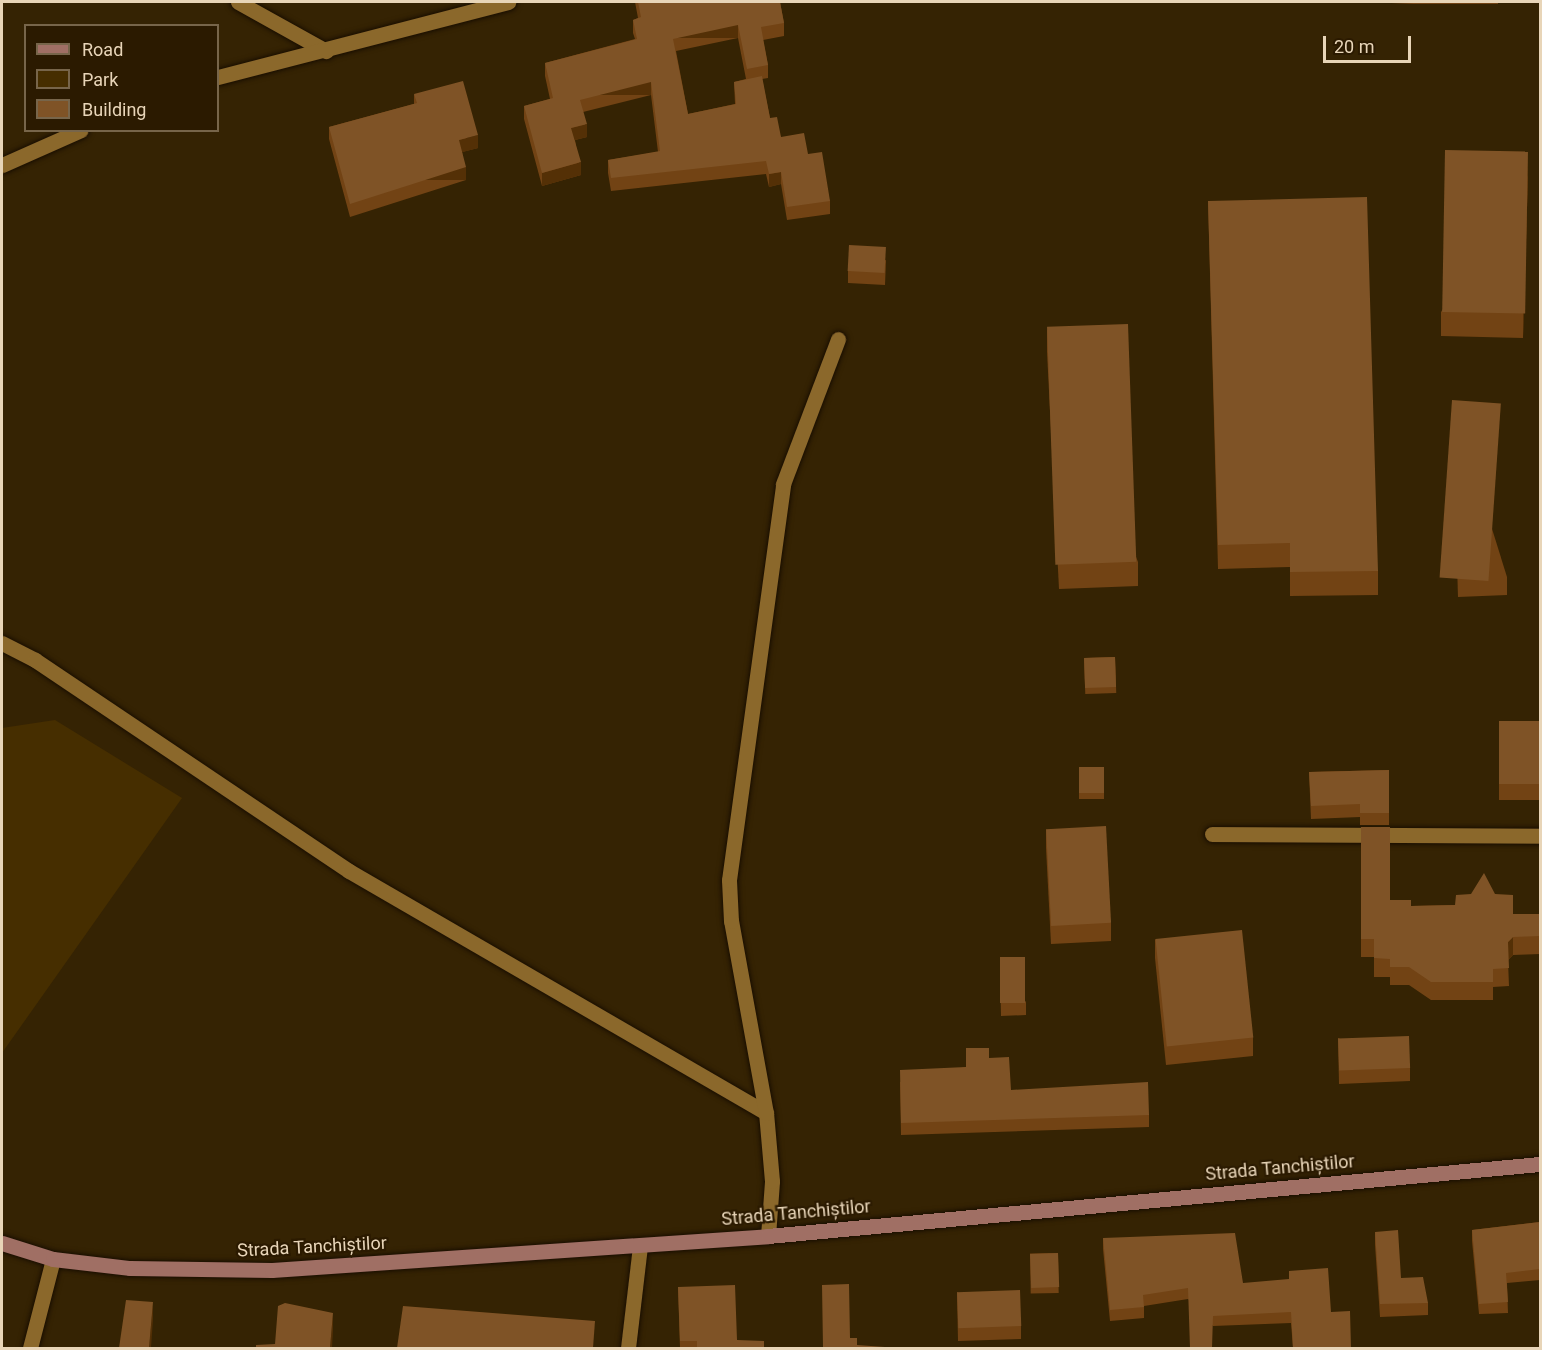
<!DOCTYPE html>
<html>
<head>
<meta charset="utf-8">
<style>
  body { margin:0 }
  #map { position:relative; width:1542px; height:1350px; overflow:hidden; background:#352303; font-family:Roboto,sans-serif }
  div>[style] { position:absolute }
  .green>* { inset:0; background:#462e00 }
  .roads { filter:drop-shadow(0 0 2px #190e00) drop-shadow(0 0 2px #190e00) }
  .lane>* { height:15px; margin:-7.5px; padding:0 7.5px; transform-origin:7.5px; border-radius:7.5px; background:#8b682b }
  .street>* { height:15px; margin:-7.5px; padding:0 7.5px; transform-origin:7.5px; border-radius:7.5px; background:#8b682b }
  .secondary>* { height:15px; margin:-7.5px; padding:0 7.5px; transform-origin:7.5px; border-radius:7.5px; background:#a06f64 }
  .wall>* { inset:0; background:#724314; transform-origin:0 0 }
  .shaded-wall>* { inset:0; background:#543006; transform-origin:0 0 }
  .building>* { inset:0; background:#7f5326; transform-origin:0 0 }
  span { translate:-50% -50%; white-space:nowrap; text-align:center; line-height:1.15; -webkit-text-stroke:4.5px #2b1a00; paint-order:stroke }
  .street-label { font-size:18px; color:#e8d5b8 }
  .frame { position:absolute; inset:0; border:3px solid #e8d5b8; pointer-events:none }
  .legend { position:absolute; left:24px; top:24px; width:195px; height:108px; box-sizing:border-box; background:#2b1a00; border:2px solid #77654a; margin:0; padding:8px 10px; list-style:none; font-size:18px; color:#e8d5b8 }
  .legend li { display:flex; align-items:center; gap:12px; height:30px }
  .legend b { width:30px; border:2px solid #77654a }
  .scale { position:absolute; left:1323px; top:36px; width:88px; height:27px; box-sizing:border-box; border:3px solid #e8d5b8; border-top:0; padding-left:8px; font-size:18px; line-height:21px; white-space:nowrap; color:#e8d5b8; -webkit-text-stroke:4px #2b1a00; paint-order:stroke }
</style>
</head>
<body>
<div id="map">
  <div class="green">
    <i style="clip-path:polygon(55px 720px,182px 798px,2px 1053px,2px 728px)"></i>
  </div>
  <div class="roads">
    <div class="lane">
      <i style="left:2px;top:643px;width:37px;rotate:27deg"></i>
      <i style="left:35px;top:660px;width:378px;rotate:33.9deg"></i>
      <i style="left:349px;top:871px;width:482px;rotate:30.1deg"></i>
      <i style="left:1212px;top:834px;width:328px;rotate:0.3deg"></i>
      <i style="left:768px;top:1236px;width:55px;rotate:-85.8deg"></i>
      <i style="left:772px;top:1181px;width:68px;rotate:-95deg"></i>
      <i style="left:766px;top:1113px;width:195px;rotate:-100.3deg"></i>
      <i style="left:731px;top:921px;width:41px;rotate:-92.8deg"></i>
      <i style="left:729px;top:880px;width:400px;rotate:-82.2deg"></i>
      <i style="left:783px;top:484px;width:155px;rotate:-69.2deg"></i>
    </div>
    <div class="street">
      <i style="left:238px;top:2px;width:101px;rotate:29.1deg"></i>
      <i style="left:218px;top:77px;width:300px;rotate:-14.5deg"></i>
      <i style="left:2px;top:165px;width:86px;rotate:-23.9deg"></i>
      <i style="left:30px;top:1348px;width:92px;rotate:-75.5deg"></i>
      <i style="left:628px;top:1348px;width:103px;rotate:-83.3deg"></i>
    </div>
    <div class="secondary">
      <i style="left:2px;top:1243px;width:53px;rotate:17.4deg"></i>
      <i style="left:53px;top:1259px;width:78px;rotate:6.7deg"></i>
      <i style="left:130px;top:1268px;width:142px;rotate:0.8deg"></i>
      <i style="left:272px;top:1270px;width:497px;rotate:-3.9deg"></i>
      <i style="left:768px;top:1236px;width:775px;rotate:-5.33deg"></i>
    </div>
  </div>
  <div class="wall">
    <i style="clip-path:polygon(evenodd,635px 2px,780px 2px,784px 23px,784px 36px,763px 40px,768px 65px,768px 78px,762px 79px,770px 118px,781px 137px,808px 154px,830px 201px,830px 214px,787px 220px,781px 184px,769px 187px,766px 174px,611px 191px,608px 173px,608px 160px,658px 152px,651px 95px,583px 112px,587px 137px,575px 140px,581px 175px,542px 186px,524px 119px,524px 106px,550px 99px,545px 76px,545px 63px,635px 39px,633px 33px,633px 20px,638px 18px,635px 2px,738px 38px,746px 79px,734px 82px,735px 104px,688px 114px,676px 51px,738px 38px)"></i>
    <i style="clip-path:polygon(1370px 2px,1498px 2px,1498px 4px,1413px 4px)"></i>
    <i style="clip-path:polygon(1521px 2px,1540px 2px,1540px 3px)"></i>
    <i style="clip-path:polygon(414px 94px,478px 148px,462px 152px,466px 180px,350px 217px,329px 139px,329px 127px,414px 104px)"></i>
    <i style="clip-path:polygon(1528px 176px,1523px 338px,1441px 336px,1441px 312px)"></i>
    <i style="clip-path:polygon(1208px 201px,1378px 571px,1378px 595px,1290px 596px,1290px 567px,1218px 569px)"></i>
    <i style="clip-path:polygon(886px 260px,885px 285px,848px 283px,848px 271px)"></i>
    <i style="clip-path:polygon(1047px 328px,1138px 562px,1138px 586px,1059px 589px,1047px 352px)"></i>
    <i style="clip-path:polygon(1452px 400px,1507px 577px,1507px 595px,1458px 597px)"></i>
    <i style="left:1115px;top:657px;width:36px;height:31px;rotate:88deg"></i>
    <i style="left:1499px;top:721px;width:41px;height:79px"></i>
    <i style="left:1104px;top:767px;width:32px;height:25px;rotate:90deg"></i>
    <i style="clip-path:polygon(1389px 770px,1389px 825px,1360px 825px,1360px 817px,1311px 819px,1309px 772px)"></i>
    <i style="clip-path:polygon(1361px 827px,1390px 900px,1411px 906px,1455px 905px,1495px 894px,1513px 914px,1540px 914px,1540px 954px,1513px 955px,1508px 960px,1509px 986px,1493px 987px,1493px 1000px,1431px 1000px,1409px 985px,1390px 985px,1390px 977px,1374px 977px,1374px 957px,1361px 957px)"></i>
    <i style="clip-path:polygon(1046px 829px,1111px 923px,1111px 941px,1051px 944px,1046px 848px)"></i>
    <i style="clip-path:polygon(1155px 939px,1253px 1037px,1253px 1056px,1166px 1065px,1155px 958px)"></i>
    <i style="clip-path:polygon(1000px 970px,1026px 1002px,1026px 1015px,1001px 1016px)"></i>
    <i style="clip-path:polygon(1338px 1038px,1410px 1068px,1410px 1081px,1339px 1084px)"></i>
    <i style="clip-path:polygon(989px 1058px,1011px 1090px,1149px 1115px,1149px 1127px,901px 1135px,900px 1082px,966px 1067px)"></i>
    <i style="clip-path:polygon(1540px 1222px,1540px 1280px,1507px 1283px,1508px 1313px,1479px 1314px,1472px 1241px,1472px 1230px)"></i>
    <i style="clip-path:polygon(1375px 1232px,1401px 1278px,1428px 1303px,1428px 1315px,1380px 1317px,1375px 1245px)"></i>
    <i style="clip-path:polygon(1103px 1238px,1331px 1312px,1351px 1348px,1293px 1348px,1291px 1323px,1213px 1326px,1188px 1299px,1144px 1306px,1144px 1318px,1110px 1321px,1103px 1249px)"></i>
    <i style="left:1058px;top:1253px;width:40px;height:28px;rotate:89deg"></i>
    <i style="clip-path:polygon(678px 1287px,737px 1340px,764px 1348px,680px 1348px)"></i>
    <i style="clip-path:polygon(957px 1292px,1021px 1326px,1021px 1339px,958px 1341px)"></i>
  </div>
  <div class="shaded-wall">
    <i style="left:738px;top:25px;width:13px;height:66px;rotate:90deg"></i>
    <i style="left:651px;top:82px;width:13px;height:73px;rotate:90deg"></i>
    <i style="clip-path:polygon(587px 124px,587px 137px,571px 141px,571px 128px)"></i>
    <i style="clip-path:polygon(478px 135px,478px 148px,459px 153px,459px 140px)"></i>
    <i style="clip-path:polygon(1528px 152px,1528px 176px,1523px 338px,1523px 314px)"></i>
    <i style="clip-path:polygon(581px 162px,581px 175px,542px 186px,542px 173px)"></i>
    <i style="left:466px;top:167px;width:13px;height:122px;rotate:90deg"></i>
    <i style="clip-path:polygon(781px 172px,781px 184px,769px 187px,769px 174px)"></i>
    <i style="clip-path:polygon(1513px 937px,1513px 955px,1508px 960px,1508px 942px)"></i>
    <i style="clip-path:polygon(153px 1302px,153px 1319px,151px 1348px,149px 1348px)"></i>
    <i style="clip-path:polygon(333px 1313px,333px 1330px,332px 1348px,330px 1348px)"></i>
  </div>
  <div class="building">
    <i style="clip-path:polygon(638px 2px,780px 2px,784px 23px,761px 27px,768px 65px,747px 69px,738px 25px,673px 39px,688px 114px,736px 104px,734px 82px,762px 76px,770px 118px,777px 117px,781px 137px,804px 133px,808px 154px,822px 152px,830px 201px,787px 207px,781px 172px,769px 174px,766px 161px,611px 178px,608px 160px,660px 151px,651px 82px,580px 100px,587px 124px,571px 128px,581px 162px,542px 173px,524px 106px,553px 98px,545px 63px,637px 39px,633px 20px,641px 17px)"></i>
    <i style="clip-path:polygon(463px 81px,478px 135px,459px 140px,466px 167px,350px 204px,329px 127px,417px 103px,414px 94px)"></i>
    <i style="left:1445px;top:150px;width:83px;height:162px;rotate:1deg"></i>
    <i style="clip-path:polygon(1367px 197px,1378px 571px,1290px 572px,1290px 543px,1218px 545px,1208px 201px)"></i>
    <i style="left:849px;top:245px;width:37px;height:26px;rotate:3deg"></i>
    <i style="left:1128px;top:324px;width:238px;height:81px;rotate:88deg"></i>
    <i style="left:1452px;top:400px;width:49px;height:178px;rotate:4deg"></i>
    <i style="left:1115px;top:657px;width:30px;height:31px;rotate:88deg"></i>
    <i style="left:1499px;top:721px;width:41px;height:63px"></i>
    <i style="left:1104px;top:767px;width:26px;height:25px;rotate:90deg"></i>
    <i style="clip-path:polygon(1389px 770px,1389px 813px,1360px 813px,1360px 804px,1311px 806px,1309px 772px)"></i>
    <i style="left:1106px;top:826px;width:97px;height:60px;rotate:87deg"></i>
    <i style="clip-path:polygon(1361px 827px,1390px 827px,1390px 900px,1411px 900px,1411px 906px,1455px 905px,1456px 895px,1471px 894px,1484px 873px,1495px 894px,1513px 895px,1513px 914px,1540px 914px,1540px 936px,1513px 937px,1508px 942px,1509px 968px,1493px 969px,1493px 982px,1431px 982px,1409px 967px,1390px 967px,1390px 959px,1374px 958px,1374px 939px,1361px 939px)"></i>
    <i style="left:1242px;top:930px;width:108px;height:87px;rotate:84deg"></i>
    <i style="left:1000px;top:957px;width:25px;height:46px"></i>
    <i style="left:1409px;top:1036px;width:32px;height:71px;rotate:88deg"></i>
    <i style="clip-path:polygon(966px 1048px,989px 1048px,989px 1058px,1009px 1057px,1011px 1090px,1148px 1082px,1149px 1115px,901px 1123px,900px 1070px,966px 1067px)"></i>
    <i style="clip-path:polygon(1540px 1222px,1540px 1269px,1506px 1273px,1508px 1302px,1479px 1304px,1472px 1230px)"></i>
    <i style="clip-path:polygon(1398px 1230px,1401px 1278px,1423px 1277px,1428px 1303px,1380px 1304px,1375px 1232px)"></i>
    <i style="clip-path:polygon(1235px 1233px,1243px 1283px,1289px 1279px,1289px 1271px,1328px 1268px,1331px 1312px,1350px 1311px,1351px 1348px,1293px 1348px,1291px 1312px,1213px 1316px,1212px 1348px,1190px 1348px,1188px 1288px,1143px 1295px,1144px 1307px,1110px 1310px,1103px 1238px)"></i>
    <i style="left:1058px;top:1253px;width:34px;height:28px;rotate:88deg"></i>
    <i style="clip-path:polygon(849px 1284px,850px 1338px,857px 1338px,857px 1345px,899px 1348px,823px 1348px,822px 1285px)"></i>
    <i style="clip-path:polygon(735px 1285px,737px 1340px,764px 1341px,764px 1348px,697px 1348px,697px 1341px,680px 1341px,678px 1287px)"></i>
    <i style="left:1020px;top:1290px;width:36px;height:63px;rotate:88deg"></i>
    <i style="clip-path:polygon(126px 1300px,153px 1302px,149px 1348px,119px 1348px)"></i>
    <i style="clip-path:polygon(285px 1303px,333px 1313px,330px 1348px,256px 1348px,256px 1345px,275px 1344px,278px 1306px)"></i>
    <i style="clip-path:polygon(403px 1306px,595px 1321px,593px 1348px,397px 1348px)"></i>
  </div>
  <div class="street-label">
    <span style="left:1280px;top:1168px;rotate:-5deg">Strada Tanchiștilor</span>
    <span style="left:796px;top:1213px;rotate:-5deg">Strada Tanchiștilor</span>
    <span style="left:312px;top:1247px;rotate:-3deg">Strada Tanchiștilor</span>
  </div>
  <div class="frame"></div>
  <ul class="legend">
  <li><b style="height:8px;background:#a06f64"></b>Road</li>
  <li><b style="height:16px;background:#462e00"></b>Park</li>
  <li><b style="height:16px;background:#7f5326"></b>Building</li>
  </ul>
  <div class="scale">20 m</div>
</div>
</body>
</html>
